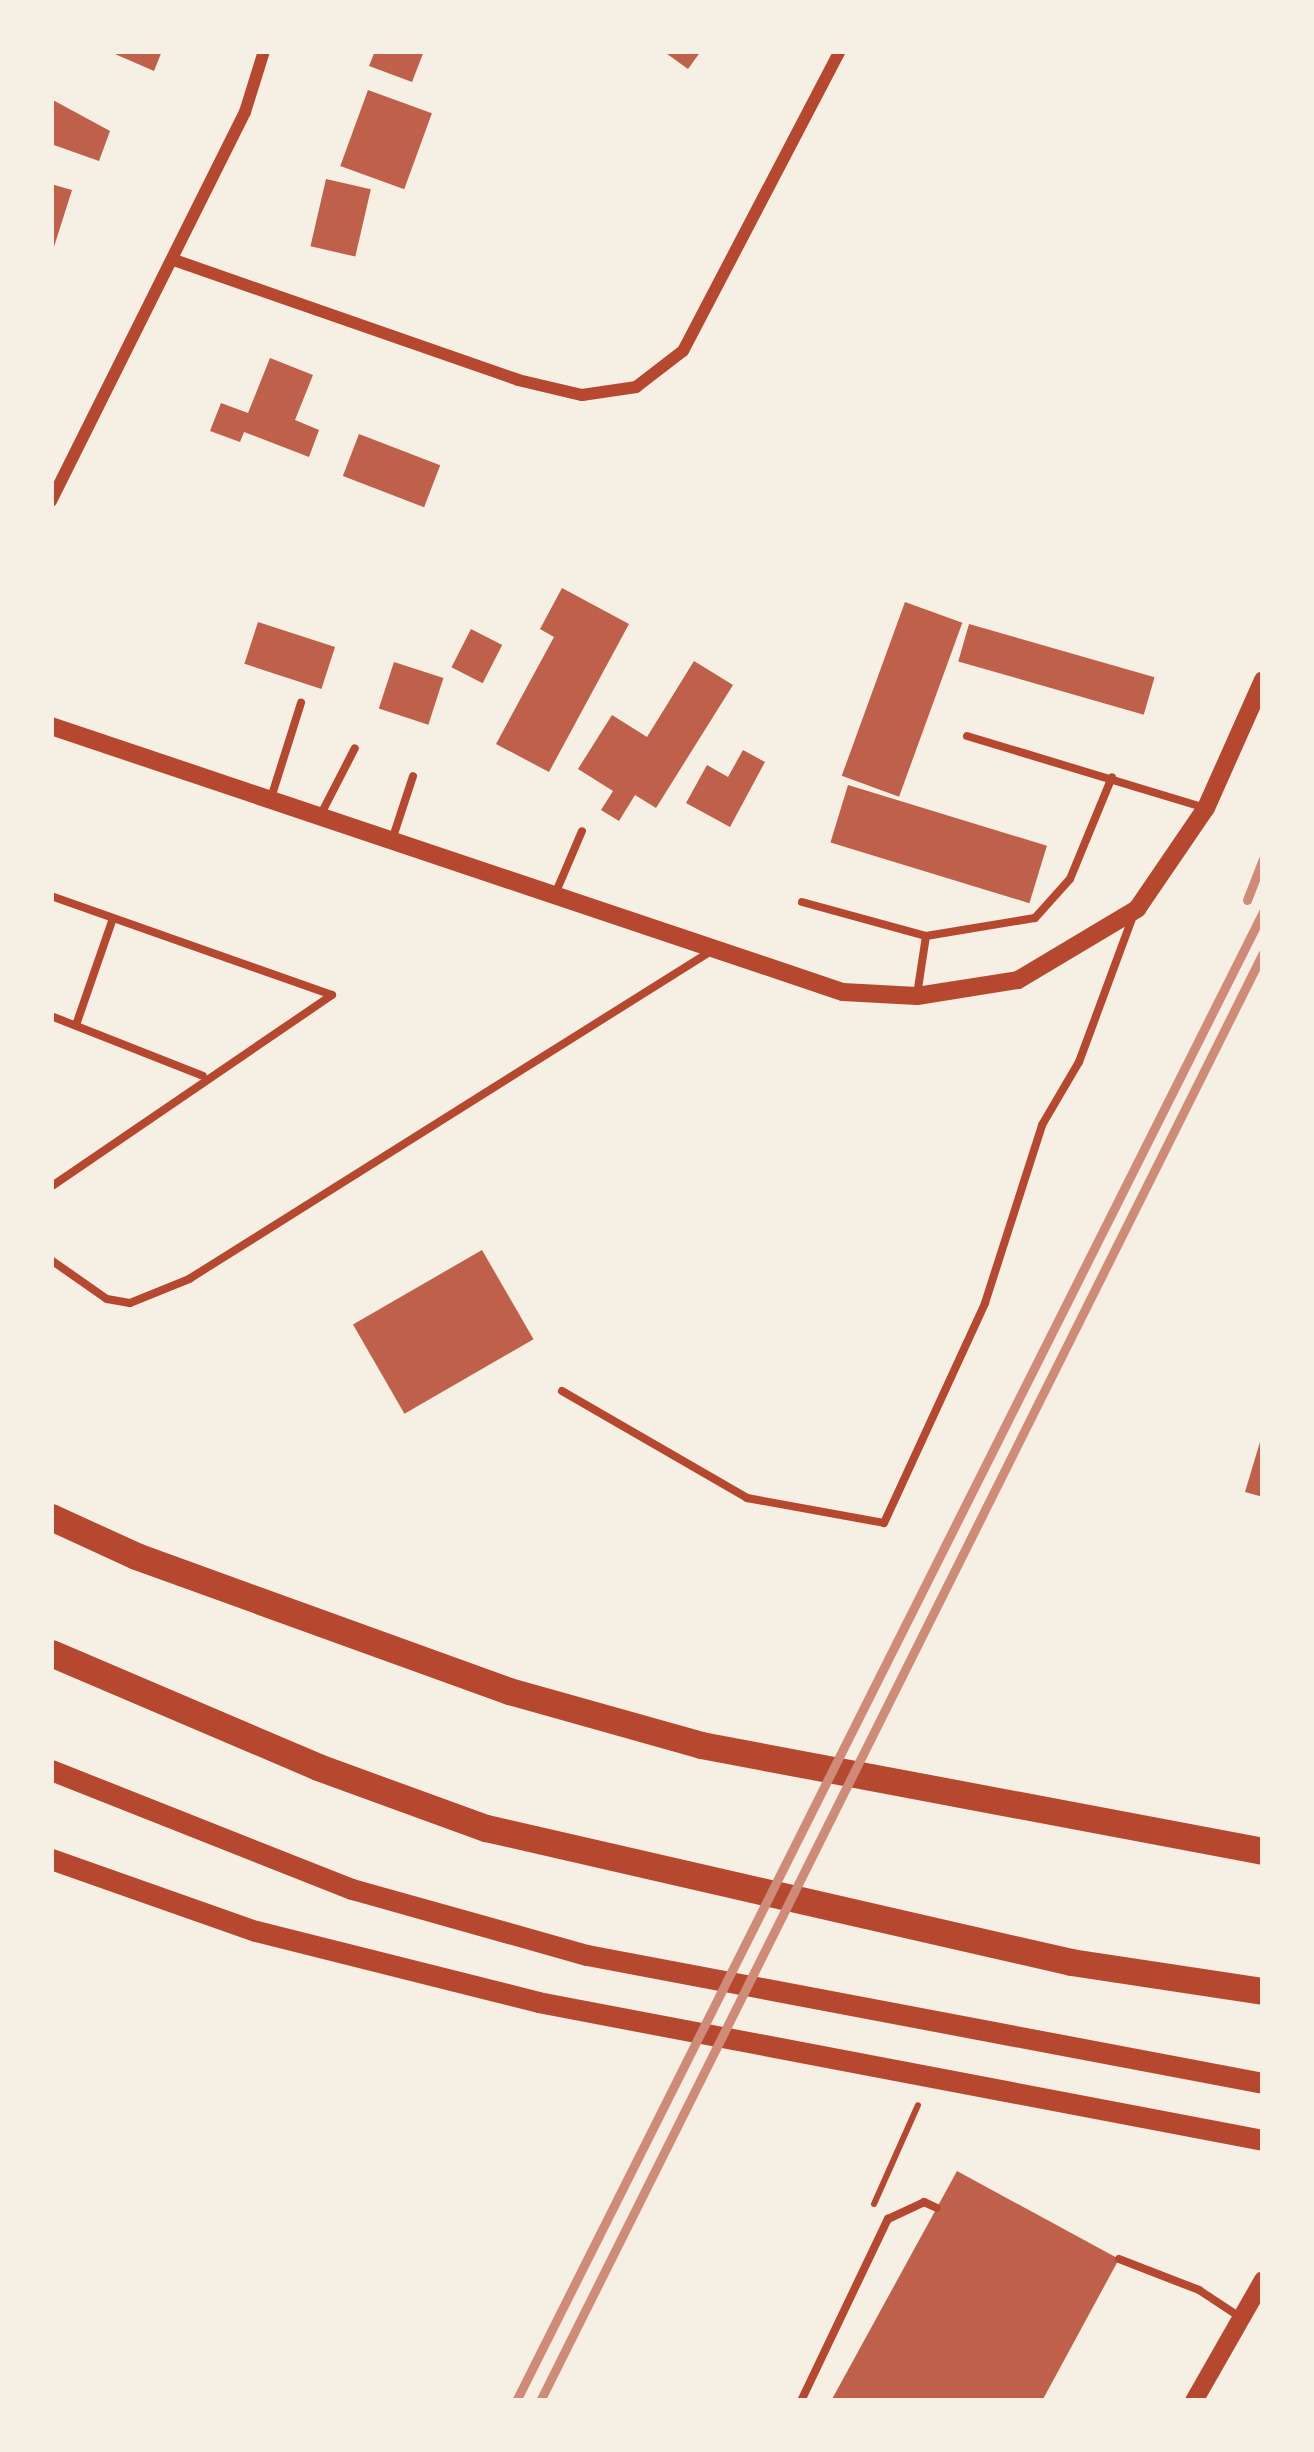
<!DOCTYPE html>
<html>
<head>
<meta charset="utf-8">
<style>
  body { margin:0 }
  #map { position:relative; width:1314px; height:2452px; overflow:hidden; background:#f6efe4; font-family:"Noto Serif",serif }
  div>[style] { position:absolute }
  .building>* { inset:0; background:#bf614a; transform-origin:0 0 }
  .path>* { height:6px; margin:-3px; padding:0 3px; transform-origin:3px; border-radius:3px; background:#b5482f }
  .service>* { height:8px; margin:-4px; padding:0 4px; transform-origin:4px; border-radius:4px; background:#b5482f }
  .minor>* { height:12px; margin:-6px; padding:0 6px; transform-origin:6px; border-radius:6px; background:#b5482f }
  .tertiary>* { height:18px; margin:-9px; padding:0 9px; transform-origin:9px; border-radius:9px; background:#b5482f }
  .secondary>* { height:21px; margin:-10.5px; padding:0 10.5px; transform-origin:10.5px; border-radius:10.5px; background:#b5482f }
  .motorway>* { height:27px; margin:-13.5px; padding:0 13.5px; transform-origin:13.5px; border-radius:13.5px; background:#b5482f }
  .rail>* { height:9px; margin:-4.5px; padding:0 4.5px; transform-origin:4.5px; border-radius:4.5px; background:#cf8b77 }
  span { translate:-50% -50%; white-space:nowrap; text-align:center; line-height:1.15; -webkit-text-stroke:9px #f6efe4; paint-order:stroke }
  .frame { position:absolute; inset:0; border:54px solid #f6efe4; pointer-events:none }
</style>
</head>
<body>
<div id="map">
  <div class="building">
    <i style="clip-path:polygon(108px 51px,162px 51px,154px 71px)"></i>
    <i style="clip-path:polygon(375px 51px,424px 51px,412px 82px,369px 66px)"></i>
    <i style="clip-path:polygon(663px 51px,701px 51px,688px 69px)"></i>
    <i style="left:368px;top:90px;width:68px;height:81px;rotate:20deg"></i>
    <i style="clip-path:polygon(51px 99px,110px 131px,99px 161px,51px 144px)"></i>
    <i style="left:326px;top:179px;width:46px;height:69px;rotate:13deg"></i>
    <i style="clip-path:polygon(51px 184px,72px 190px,52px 253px,51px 253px)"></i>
    <i style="clip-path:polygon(270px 358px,313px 375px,295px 420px,319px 430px,309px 457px,244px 432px,240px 442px,210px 431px,221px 403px,248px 413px)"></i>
    <i style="left:359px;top:434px;width:87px;height:45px;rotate:21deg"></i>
    <i style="clip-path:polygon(562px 588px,629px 624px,549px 772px,496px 744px,554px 637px,540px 629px)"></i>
    <i style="left:905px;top:602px;width:61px;height:185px;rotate:20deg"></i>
    <i style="left:258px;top:622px;width:81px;height:44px;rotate:18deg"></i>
    <i style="left:969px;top:624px;width:193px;height:39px;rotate:16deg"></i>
    <i style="left:471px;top:629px;width:35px;height:43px;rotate:27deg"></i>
    <i style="clip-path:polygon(694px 661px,733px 685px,656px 808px,635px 795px,619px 821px,601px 810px,613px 791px,578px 769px,612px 715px,647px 737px)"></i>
    <i style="left:394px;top:662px;width:52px;height:49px;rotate:18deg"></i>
    <i style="clip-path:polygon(743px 750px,765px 762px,730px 827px,686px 803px,707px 765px,728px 777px)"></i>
    <i style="left:848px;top:785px;width:208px;height:60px;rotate:17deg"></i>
    <i style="left:482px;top:1250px;width:103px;height:149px;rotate:60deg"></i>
    <i style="clip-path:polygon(1263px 1432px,1263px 1497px,1245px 1492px)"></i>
    <i style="clip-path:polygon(957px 2171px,1119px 2259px,1042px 2401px,831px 2401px)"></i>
  </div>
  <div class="path">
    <i style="left:874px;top:2204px;width:108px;rotate:-66deg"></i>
  </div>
  <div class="service">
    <i style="left:967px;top:736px;width:250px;rotate:16.8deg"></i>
    <i style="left:271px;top:798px;width:100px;rotate:-72.5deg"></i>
    <i style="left:320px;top:816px;width:76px;rotate:-62.8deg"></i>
    <i style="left:393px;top:837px;width:64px;rotate:-71.8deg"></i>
    <i style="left:556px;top:892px;width:66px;rotate:-66.9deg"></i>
    <i style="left:51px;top:896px;width:298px;rotate:19.4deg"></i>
    <i style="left:332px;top:995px;width:340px;rotate:145.7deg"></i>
    <i style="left:802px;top:902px;width:129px;rotate:15.3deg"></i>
    <i style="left:926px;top:936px;width:60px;rotate:98.7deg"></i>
    <i style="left:926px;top:936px;width:110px;rotate:-9.4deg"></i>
    <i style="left:1035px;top:918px;width:52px;rotate:-48.1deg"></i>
    <i style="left:1070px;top:879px;width:110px;rotate:-67.6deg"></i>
    <i style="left:51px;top:1016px;width:163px;rotate:21.5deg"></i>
    <i style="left:76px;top:1025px;width:113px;rotate:-70.9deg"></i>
    <i style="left:51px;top:1260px;width:68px;rotate:34.9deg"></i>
    <i style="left:107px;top:1299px;width:23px;rotate:10deg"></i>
    <i style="left:130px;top:1303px;width:64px;rotate:-22.1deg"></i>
    <i style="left:189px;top:1279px;width:616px;rotate:-32.14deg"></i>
    <i style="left:562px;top:1391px;width:214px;rotate:30deg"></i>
    <i style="left:747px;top:1498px;width:139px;rotate:10.3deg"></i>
    <i style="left:884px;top:1523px;width:242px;rotate:-65.3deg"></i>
    <i style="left:985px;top:1303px;width:187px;rotate:-72.2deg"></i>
    <i style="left:1042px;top:1125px;width:73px;rotate:-59.6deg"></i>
    <i style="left:1079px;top:1062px;width:156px;rotate:-69.7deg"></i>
    <i style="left:1119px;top:2259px;width:86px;rotate:21.2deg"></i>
    <i style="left:1199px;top:2290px;width:49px;rotate:33.4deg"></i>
    <i style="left:801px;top:2401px;width:202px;rotate:-64.5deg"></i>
    <i style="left:888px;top:2219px;width:40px;rotate:-25deg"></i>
    <i style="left:924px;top:2202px;width:14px;rotate:25deg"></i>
  </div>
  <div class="minor">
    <i style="left:174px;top:260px;width:364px;rotate:19.2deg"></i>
    <i style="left:518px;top:380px;width:66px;rotate:13.2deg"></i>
    <i style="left:582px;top:395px;width:55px;rotate:-8.4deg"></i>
    <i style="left:636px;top:387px;width:59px;rotate:-37.5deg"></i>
    <i style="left:683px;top:351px;width:339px;rotate:-62.4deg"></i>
    <i style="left:51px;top:501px;width:435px;rotate:-63.5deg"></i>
    <i style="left:245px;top:112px;width:64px;rotate:-72.7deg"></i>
  </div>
  <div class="tertiary">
    <i style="left:51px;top:726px;width:835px;rotate:18.57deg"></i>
    <i style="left:843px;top:992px;width:74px;rotate:3.1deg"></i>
    <i style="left:917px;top:996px;width:102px;rotate:-9deg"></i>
    <i style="left:1018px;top:980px;width:139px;rotate:-30.8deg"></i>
    <i style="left:1137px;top:909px;width:122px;rotate:-55.7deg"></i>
    <i style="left:1206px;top:808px;width:140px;rotate:-66deg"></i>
    <i style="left:1194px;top:2401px;width:139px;rotate:-60.3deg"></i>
  </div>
  <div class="secondary">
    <i style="left:51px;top:1770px;width:324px;rotate:21.6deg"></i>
    <i style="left:352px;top:1889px;width:244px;rotate:15.7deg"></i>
    <i style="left:587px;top:1955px;width:688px;rotate:10.72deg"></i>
    <i style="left:51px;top:1859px;width:217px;rotate:19.4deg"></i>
    <i style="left:256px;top:1931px;width:291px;rotate:14.1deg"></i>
    <i style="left:538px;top:2002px;width:738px;rotate:10.78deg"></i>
  </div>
  <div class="motorway">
    <i style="left:51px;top:1517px;width:94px;rotate:24.6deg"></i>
    <i style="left:136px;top:1556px;width:397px;rotate:19.9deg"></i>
    <i style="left:509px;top:1691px;width:199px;rotate:15.7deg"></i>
    <i style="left:701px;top:1745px;width:572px;rotate:10.68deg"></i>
    <i style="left:51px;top:1653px;width:290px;rotate:23.1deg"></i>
    <i style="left:318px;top:1767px;width:179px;rotate:20deg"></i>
    <i style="left:486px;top:1828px;width:600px;rotate:12.9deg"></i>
    <i style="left:1071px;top:1962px;width:194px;rotate:8.6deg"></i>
  </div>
  <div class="rail">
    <i style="left:1247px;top:900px;width:44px;rotate:-68.7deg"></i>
    <i style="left:516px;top:2401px;width:1666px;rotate:-63.36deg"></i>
    <i style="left:540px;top:2401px;width:1618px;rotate:-63.47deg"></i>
  </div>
  <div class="frame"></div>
</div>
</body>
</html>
